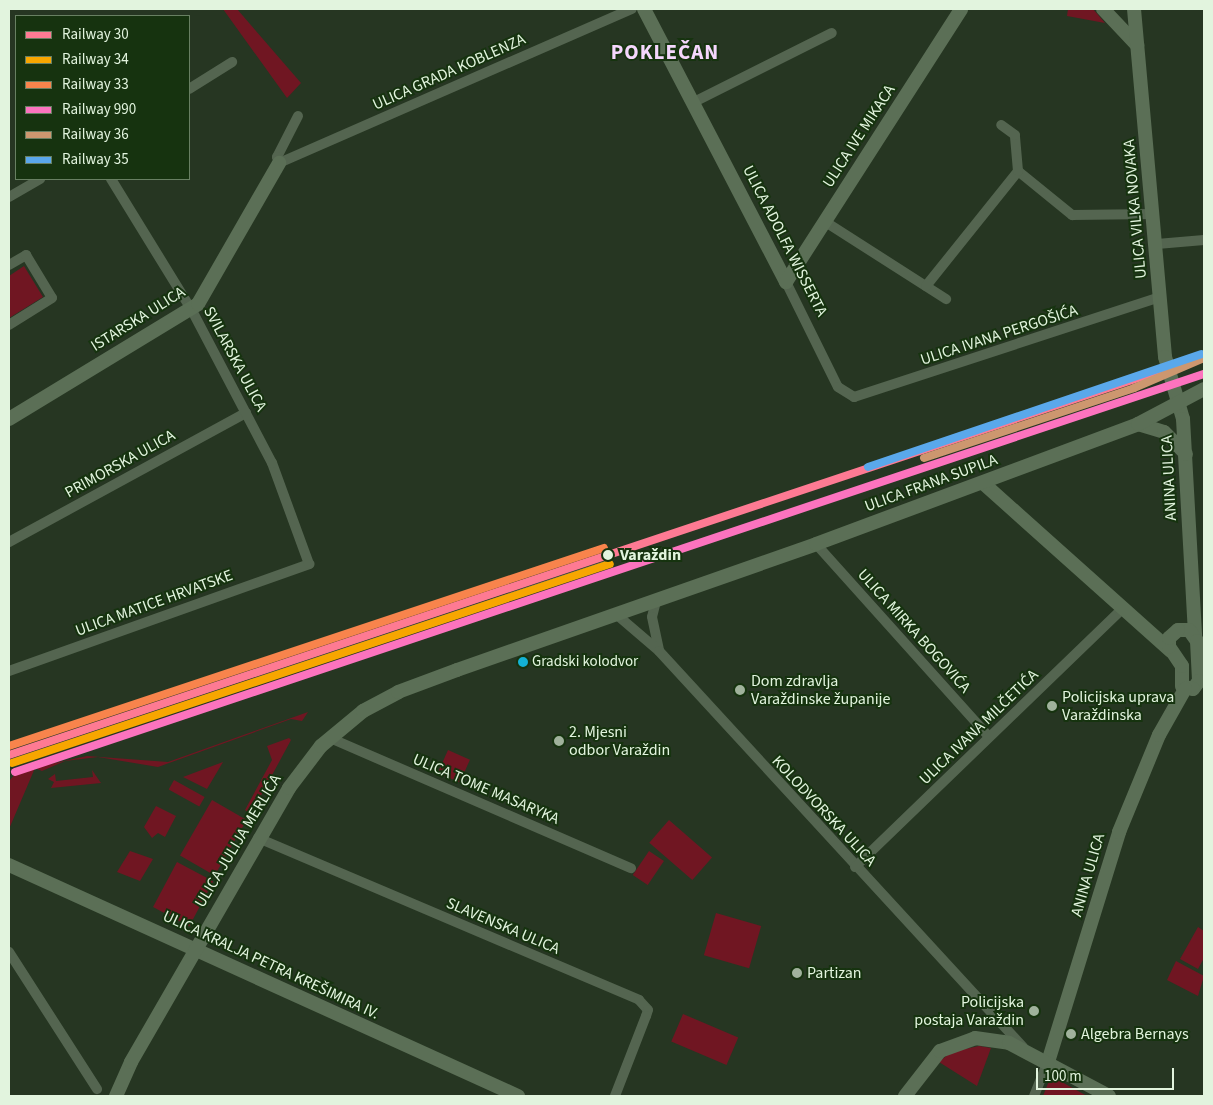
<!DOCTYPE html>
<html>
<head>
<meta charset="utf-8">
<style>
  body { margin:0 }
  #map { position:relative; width:1213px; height:1105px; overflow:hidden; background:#263622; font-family:"Source Sans 3",sans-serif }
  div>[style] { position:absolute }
  .green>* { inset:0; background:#701622; transform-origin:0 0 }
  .street>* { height:10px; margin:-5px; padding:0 5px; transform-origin:5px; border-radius:5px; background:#546550 }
  .secondary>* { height:14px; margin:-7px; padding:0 7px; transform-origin:7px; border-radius:7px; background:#5b6f56 }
  .rail>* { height:4.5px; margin-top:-2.25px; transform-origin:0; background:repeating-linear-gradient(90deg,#16330f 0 8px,#5d6c5a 0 16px); box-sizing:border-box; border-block:1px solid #5d6c5a }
  .rail-1>* { height:8px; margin:-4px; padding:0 4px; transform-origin:4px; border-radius:4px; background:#fe7a93 }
  .rail-2>* { height:8px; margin:-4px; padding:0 4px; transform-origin:4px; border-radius:4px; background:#f7a600 }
  .rail-3>* { height:8px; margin:-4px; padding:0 4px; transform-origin:4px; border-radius:4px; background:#f8844c }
  .rail-4>* { height:8px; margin:-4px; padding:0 4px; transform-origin:4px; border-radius:4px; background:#fc73be }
  .rail-5>* { height:8px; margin:-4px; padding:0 4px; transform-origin:4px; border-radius:4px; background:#cd976f }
  .rail-6>* { height:8px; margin:-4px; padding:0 4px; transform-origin:4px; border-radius:4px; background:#5aa8eb }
  .dots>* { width:14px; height:14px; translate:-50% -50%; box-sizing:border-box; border:2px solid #16330f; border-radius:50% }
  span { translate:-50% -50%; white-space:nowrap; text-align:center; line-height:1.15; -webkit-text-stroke:4px #16330f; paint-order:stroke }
  .bus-label { font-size:15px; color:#e2f4de }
  .left { translate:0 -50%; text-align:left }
  .street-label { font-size:16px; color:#e2f4de }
  .stop-label { font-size:16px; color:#e2f4de; font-weight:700 }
  .poi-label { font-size:16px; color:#e2f4de }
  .right { translate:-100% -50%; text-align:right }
  .district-label { font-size:21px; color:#f5d7fd; font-weight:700; letter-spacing:1px }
  .frame { position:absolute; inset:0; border:10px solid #e2f4de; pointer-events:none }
  .legend { position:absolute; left:15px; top:15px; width:175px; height:165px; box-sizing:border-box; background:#16330f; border:1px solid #688062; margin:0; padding:6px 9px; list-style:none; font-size:15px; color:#e2f4de }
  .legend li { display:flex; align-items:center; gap:10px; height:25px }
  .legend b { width:25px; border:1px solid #688062 }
  .scale { position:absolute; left:1036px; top:1068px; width:138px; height:22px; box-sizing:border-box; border:2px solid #e2f4de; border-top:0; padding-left:6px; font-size:15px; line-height:18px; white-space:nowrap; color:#e2f4de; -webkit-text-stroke:4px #16330f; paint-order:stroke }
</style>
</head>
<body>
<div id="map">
  <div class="green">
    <i style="clip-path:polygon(223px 9px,237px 9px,301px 83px,287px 98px)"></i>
    <i style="clip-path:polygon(1068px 9px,1093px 9px,1105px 23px,1067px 16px)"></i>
    <i style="clip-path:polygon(24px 266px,43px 297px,9px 318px,9px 276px)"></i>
    <i style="clip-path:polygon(308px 712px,302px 721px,291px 719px,158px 767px,98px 757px,65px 761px,42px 771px,35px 768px,9px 829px,9px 781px,18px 771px,87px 756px,168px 762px)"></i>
    <i style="clip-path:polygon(289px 738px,291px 740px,251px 814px,245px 810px,272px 760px,267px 746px)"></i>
    <i style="left:448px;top:750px;width:24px;height:25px;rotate:24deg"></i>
    <i style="clip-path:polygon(223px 762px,207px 789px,183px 777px)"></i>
    <i style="clip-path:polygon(92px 770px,101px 783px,51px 788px,54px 782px,48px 779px,55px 774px,56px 781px,93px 777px)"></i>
    <i style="left:174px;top:780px;width:35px;height:11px;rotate:29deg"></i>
    <i style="left:212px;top:800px;width:40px;height:64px;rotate:30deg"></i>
    <i style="clip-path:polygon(156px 806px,176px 816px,165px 837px,158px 833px,152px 838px,144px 827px)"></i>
    <i style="left:669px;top:820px;width:57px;height:30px;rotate:41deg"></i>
    <i style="clip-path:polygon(130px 851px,153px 859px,140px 881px,117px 872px)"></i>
    <i style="left:649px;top:851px;width:18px;height:29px;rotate:34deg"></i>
    <i style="left:177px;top:862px;width:41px;height:51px;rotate:28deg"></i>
    <i style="left:716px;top:913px;width:47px;height:44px;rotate:16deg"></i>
    <i style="clip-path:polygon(1198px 927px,1204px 931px,1204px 958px,1198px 969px,1180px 959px)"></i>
    <i style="clip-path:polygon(1176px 961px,1204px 976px,1198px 996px,1167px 980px)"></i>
    <i style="left:683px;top:1014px;width:60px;height:30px;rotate:23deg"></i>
    <i style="clip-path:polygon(979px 1046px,991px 1048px,977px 1086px,939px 1062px,951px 1052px)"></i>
    <i style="clip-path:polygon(1051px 1076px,1087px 1096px,1043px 1096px)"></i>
  </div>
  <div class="street">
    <i style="left:189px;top:89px;width:51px;rotate:-32.1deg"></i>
    <i style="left:694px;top:102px;width:154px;rotate:-26.6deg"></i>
    <i style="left:298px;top:116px;width:46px;rotate:117.1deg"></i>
    <i style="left:277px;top:157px;width:6px;rotate:72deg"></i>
    <i style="left:279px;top:163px;width:385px;rotate:-23.6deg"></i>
    <i style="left:1018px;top:171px;width:70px;rotate:39.2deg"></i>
    <i style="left:1072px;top:215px;width:81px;rotate:-0.7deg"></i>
    <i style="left:9px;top:197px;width:36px;rotate:-30deg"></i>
    <i style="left:824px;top:221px;width:145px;rotate:32.6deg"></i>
    <i style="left:1157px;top:244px;width:47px;rotate:-4.9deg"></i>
    <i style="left:9px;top:265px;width:20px;rotate:-30deg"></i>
    <i style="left:26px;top:255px;width:50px;rotate:58.8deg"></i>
    <i style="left:52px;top:298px;width:51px;rotate:147.9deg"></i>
    <i style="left:786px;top:282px;width:117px;rotate:63.7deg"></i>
    <i style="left:838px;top:387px;width:19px;rotate:32deg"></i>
    <i style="left:854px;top:397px;width:322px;rotate:-18.1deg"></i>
    <i style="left:926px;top:286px;width:147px;rotate:-51.3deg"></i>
    <i style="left:1018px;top:171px;width:36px;rotate:-95deg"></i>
    <i style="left:1015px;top:135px;width:17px;rotate:-144deg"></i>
    <i style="left:9px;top:542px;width:270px;rotate:-28.6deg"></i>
    <i style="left:816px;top:544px;width:259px;rotate:48.1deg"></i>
    <i style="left:656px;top:601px;width:16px;rotate:104deg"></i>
    <i style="left:652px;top:617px;width:34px;rotate:78deg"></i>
    <i style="left:617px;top:615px;width:55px;rotate:40.6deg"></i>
    <i style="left:659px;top:651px;width:538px;rotate:47.41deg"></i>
    <i style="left:9px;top:671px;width:319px;rotate:-19.6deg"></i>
    <i style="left:309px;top:564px;width:108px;rotate:-110.1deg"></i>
    <i style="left:272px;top:463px;width:174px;rotate:-117.7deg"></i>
    <i style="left:191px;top:309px;width:153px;rotate:-121.6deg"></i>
    <i style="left:330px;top:738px;width:328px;rotate:23.4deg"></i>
    <i style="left:258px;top:838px;width:414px;rotate:23deg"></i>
    <i style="left:639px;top:1000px;width:13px;rotate:48deg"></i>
    <i style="left:648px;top:1010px;width:6px;rotate:108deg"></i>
    <i style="left:646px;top:1016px;width:86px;rotate:111.2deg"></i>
    <i style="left:855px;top:867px;width:373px;rotate:-44deg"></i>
    <i style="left:9px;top:952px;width:163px;rotate:57.3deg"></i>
    <i style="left:1034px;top:1096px;width:37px;rotate:-68deg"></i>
  </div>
  <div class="secondary">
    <i style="left:644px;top:9px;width:308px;rotate:62.5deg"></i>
    <i style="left:786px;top:282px;width:324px;rotate:-57.3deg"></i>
    <i style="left:1103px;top:9px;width:50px;rotate:46.6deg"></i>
    <i style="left:1134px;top:9px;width:349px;rotate:84.9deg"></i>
    <i style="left:1165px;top:357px;width:65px;rotate:73.8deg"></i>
    <i style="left:1183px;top:419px;width:218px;rotate:86.8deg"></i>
    <i style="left:9px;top:419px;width:221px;rotate:-31.3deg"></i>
    <i style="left:198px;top:304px;width:163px;rotate:-60.1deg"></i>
    <i style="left:1138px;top:424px;width:27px;rotate:17deg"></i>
    <i style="left:1164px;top:432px;width:31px;rotate:45deg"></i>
    <i style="left:983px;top:483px;width:252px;rotate:41.8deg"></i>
    <i style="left:1178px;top:630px;width:11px"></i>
    <i style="left:1189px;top:630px;width:14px;rotate:54deg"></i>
    <i style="left:1197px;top:641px;width:40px;rotate:87.1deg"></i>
    <i style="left:1199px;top:681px;width:10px;rotate:127deg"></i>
    <i style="left:1193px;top:689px;width:11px;rotate:-165deg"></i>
    <i style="left:1182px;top:686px;width:20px;rotate:-90deg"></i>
    <i style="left:1182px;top:666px;width:23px;rotate:-124deg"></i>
    <i style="left:1169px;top:647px;width:9px;rotate:-90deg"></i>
    <i style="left:1169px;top:638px;width:12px;rotate:-42deg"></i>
    <i style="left:9px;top:865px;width:559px;rotate:24.41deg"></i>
    <i style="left:1048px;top:1062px;width:241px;rotate:-72.8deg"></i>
    <i style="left:1119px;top:832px;width:105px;rotate:-67.6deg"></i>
    <i style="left:1159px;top:735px;width:53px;rotate:-60.5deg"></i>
    <i style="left:116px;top:1096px;width:37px;rotate:-66deg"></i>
    <i style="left:131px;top:1062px;width:316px;rotate:-60deg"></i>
    <i style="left:289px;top:788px;width:53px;rotate:-52.7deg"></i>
    <i style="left:321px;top:746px;width:55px;rotate:-39.8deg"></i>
    <i style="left:363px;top:711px;width:40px;rotate:-28deg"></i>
    <i style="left:398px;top:692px;width:63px;rotate:-20.4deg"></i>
    <i style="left:457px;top:670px;width:380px;rotate:-19.3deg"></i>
    <i style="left:816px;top:544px;width:344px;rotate:-20.4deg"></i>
    <i style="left:1138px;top:424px;width:75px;rotate:-27.9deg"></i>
    <i style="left:905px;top:1096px;width:57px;rotate:-52.1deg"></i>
    <i style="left:940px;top:1051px;width:37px;rotate:-20deg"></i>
    <i style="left:975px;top:1038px;width:34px;rotate:8deg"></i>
    <i style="left:1009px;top:1043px;width:113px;rotate:27.9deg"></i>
  </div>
  <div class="rail">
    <i style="left:9px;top:762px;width:632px;rotate:-18.46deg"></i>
  </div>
  <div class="rail-1">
    <i style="left:9px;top:755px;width:1260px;rotate:-18.46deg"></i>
  </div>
  <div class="rail-2">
    <i style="left:12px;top:763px;width:630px;rotate:-18.41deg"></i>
  </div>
  <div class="rail-3">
    <i style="left:9px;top:746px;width:627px;rotate:-18.41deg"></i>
  </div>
  <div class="rail-4">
    <i style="left:15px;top:772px;width:1254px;rotate:-18.51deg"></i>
  </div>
  <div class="rail-5">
    <i style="left:924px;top:458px;width:221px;rotate:-18.4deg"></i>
    <i style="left:1134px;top:388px;width:76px;rotate:-23.2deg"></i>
  </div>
  <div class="rail-6">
    <i style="left:868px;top:467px;width:352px;rotate:-18.7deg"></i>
  </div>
  <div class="dots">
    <i style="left:608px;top:555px;background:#e2f4de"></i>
    <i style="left:523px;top:662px;background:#13b2d5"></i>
    <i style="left:740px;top:690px;background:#a0b29c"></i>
    <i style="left:1052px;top:706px;background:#a0b29c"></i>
    <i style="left:559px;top:741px;background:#a0b29c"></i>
    <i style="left:797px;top:973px;background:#a0b29c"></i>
    <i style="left:1034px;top:1011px;background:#a0b29c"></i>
    <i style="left:1071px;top:1034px;background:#a0b29c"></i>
  </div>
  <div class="bus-label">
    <span class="left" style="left:532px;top:662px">Gradski kolodvor</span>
  </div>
  <div class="street-label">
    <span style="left:449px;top:72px;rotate:-24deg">ULICA GRADA KOBLENZA</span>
    <span style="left:859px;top:136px;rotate:-57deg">ULICA IVE MIKACA</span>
    <span style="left:1135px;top:209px;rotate:-95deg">ULICA VILKA NOVAKA</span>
    <span style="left:785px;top:241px;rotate:63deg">ULICA ADOLFA WISSERTA</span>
    <span style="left:138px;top:319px;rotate:-32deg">ISTARSKA ULICA</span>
    <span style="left:999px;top:335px;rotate:-18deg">ULICA IVANA PERGOŠIĆA</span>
    <span style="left:235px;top:359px;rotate:62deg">SVILARSKA ULICA</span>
    <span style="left:120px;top:464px;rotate:-29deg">PRIMORSKA ULICA</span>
    <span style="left:1169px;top:478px;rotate:-93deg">ANINA ULICA</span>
    <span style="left:931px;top:483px;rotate:-20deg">ULICA FRANA SUPILA</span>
    <span style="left:154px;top:603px;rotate:-20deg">ULICA MATICE HRVATSKE</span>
    <span style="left:914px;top:631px;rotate:48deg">ULICA MIRKA BOGOVIĆA</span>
    <span style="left:979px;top:727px;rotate:-44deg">ULICA IVANA MILČETIĆA</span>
    <span style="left:486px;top:789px;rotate:23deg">ULICA TOME MASARYKA</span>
    <span style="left:824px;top:811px;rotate:47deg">KOLODVORSKA ULICA</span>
    <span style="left:238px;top:841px;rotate:-59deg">ULICA JULIJA MERLIĆA</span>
    <span style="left:1088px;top:875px;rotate:-74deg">ANINA ULICA</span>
    <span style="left:503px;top:926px;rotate:23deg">SLAVENSKA ULICA</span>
    <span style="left:271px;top:965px;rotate:25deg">ULICA KRALJA PETRA KREŠIMIRA IV.</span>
  </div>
  <div class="stop-label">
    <span class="left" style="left:620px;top:555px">Varaždin</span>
  </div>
  <div class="poi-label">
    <span class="left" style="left:751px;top:690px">Dom zdravlja<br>Varaždinske županije</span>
    <span class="left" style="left:1062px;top:706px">Policijska uprava<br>Varaždinska</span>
    <span class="left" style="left:569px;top:741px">2. Mjesni<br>odbor Varaždin</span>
    <span class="left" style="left:807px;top:973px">Partizan</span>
    <span class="right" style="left:1024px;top:1011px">Policijska<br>postaja Varaždin</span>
    <span class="left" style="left:1081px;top:1034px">Algebra Bernays</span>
  </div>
  <div class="district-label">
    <span style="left:665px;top:52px">POKLEČAN</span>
  </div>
  <div class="frame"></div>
  <ul class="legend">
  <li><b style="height:6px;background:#fe7a93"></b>Railway 30</li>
  <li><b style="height:6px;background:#f7a600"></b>Railway 34</li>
  <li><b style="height:6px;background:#f8844c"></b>Railway 33</li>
  <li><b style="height:6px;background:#fc73be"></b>Railway 990</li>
  <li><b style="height:6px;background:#cd976f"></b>Railway 36</li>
  <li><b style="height:6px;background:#5aa8eb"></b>Railway 35</li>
  </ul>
  <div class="scale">100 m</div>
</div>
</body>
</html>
